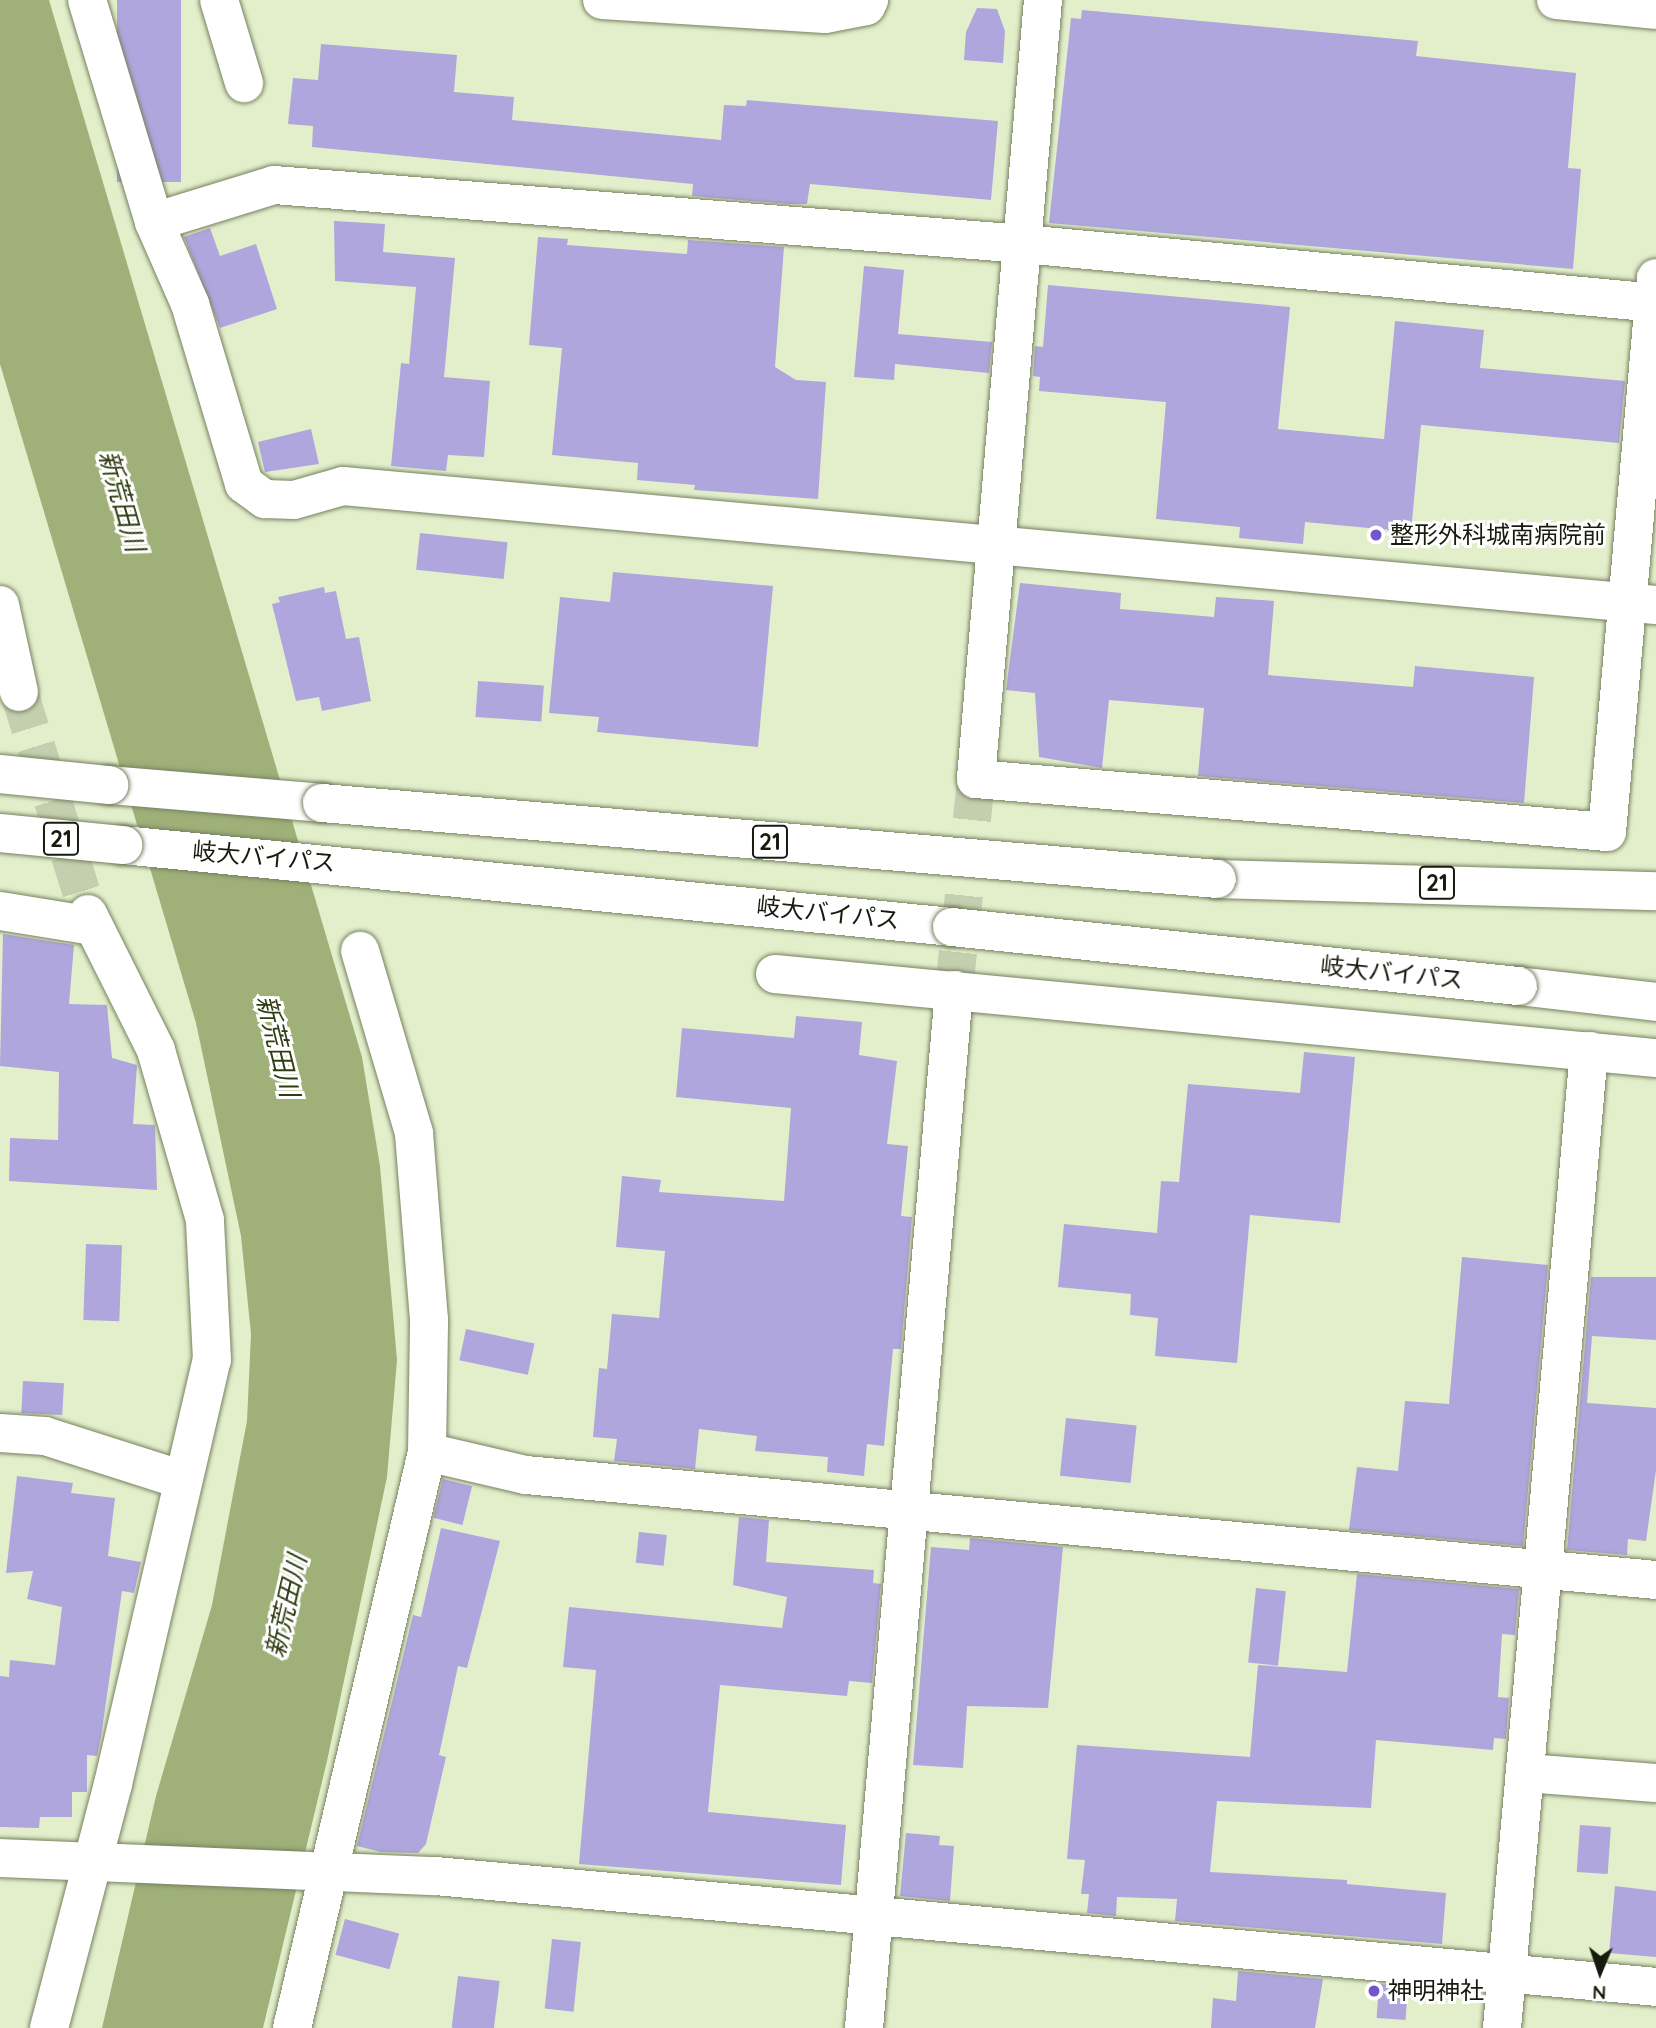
<!DOCTYPE html>
<html>
<head>
<meta charset="utf-8">
<style>
  body { margin:0 }
  #map { position:relative; width:1656px; height:2028px; overflow:hidden; background:#e3efcb; font-family:Quicksand,"Noto Sans JP",sans-serif }
  div>[style] { position:absolute }
  .water>* { inset:0; background:#9fb079 }
  .building>* { inset:0; background:#afa6dd; transform-origin:0 0 }
  .minor-tunnel>* { height:38px; margin-top:-19px; transform-origin:0; background:repeating-linear-gradient(90deg,#c4cfaf 0 38px,transparent 0 57px) }
  .roads { filter:drop-shadow(0 0 2px #778161) drop-shadow(0 0 2px #778161) }
  .minor>* { height:38px; margin:-19px; padding:0 19px; transform-origin:19px; border-radius:19px; background:#fff }
  .highway>* { height:38px; margin:-19px; padding:0 19px; transform-origin:19px; border-radius:19px; background:#fff }
  .bridges { filter:drop-shadow(0 0 2px #778161) drop-shadow(0 0 2px #778161) }
  .highway-bridge>* { height:38px; margin:-19px; padding:0 19px; transform-origin:19px; border-radius:19px; background:#fff }
  .dots>* { width:19px; height:19px; translate:-50% -50%; box-sizing:border-box; border:4px solid #fff; border-radius:50% }
  span { translate:-50% -50%; white-space:nowrap; text-align:center; line-height:1.15; -webkit-text-stroke:6px #fff; paint-order:stroke }
  .shield-label span { padding:2px 5px; background:#fff; border:2px solid; border-radius:5px; -webkit-text-stroke-width:0 }
  .shield-label { font-size:23px; color:#171b0e; font-weight:700 }
  .poi-label { font-size:24px; color:#171b0e }
  .left { translate:0 -50%; text-align:left }
  .street-label { font-size:24px; color:#171b0e }
  .water-label { font-size:26px; color:#313c12; font-style:italic }
  .north { position:absolute; left:1565px; top:1937px; width:70px; height:70px; -webkit-text-stroke:5px #fff; paint-order:stroke; rotate:182deg; font-size:19px; font-weight:700; line-height:28px; text-align:center; color:#171b0e }
  .north::after { content:''; display:block; margin:auto; width:24px; height:32px; background:#171b0e; clip-path:polygon(50% 0,100% 100%,50% 72%,0 100%) }
</style>
</head>
<body>
<div id="map">
  <div class="water">
    <i style="clip-path:polygon(0 0,49px 0,362px 1057px,380px 1166px,397px 1360px,387px 1477px,327px 1761px,263px 2028px,102px 2028px,156px 1796px,212px 1605px,247px 1421px,251px 1334px,241px 1236px,196px 1023px,0 364px)"></i>
  </div>
  <div class="building">
    <i style="left:117px;top:0;width:64px;height:182px"></i>
    <i style="clip-path:polygon(977px 8px,997px 9px,1005px 31px,1003px 63px,964px 60px,966px 32px)"></i>
    <i style="clip-path:polygon(1082px 10px,1418px 41px,1416px 56px,1576px 73px,1568px 168px,1581px 169px,1573px 269px,1049px 223px,1071px 18px,1081px 19px)"></i>
    <i style="clip-path:polygon(321px 44px,457px 55px,454px 92px,514px 97px,512px 120px,721px 140px,724px 105px,746px 106px,747px 100px,998px 121px,991px 200px,810px 184px,807px 204px,789px 204px,692px 196px,693px 184px,312px 147px,313px 126px,288px 124px,293px 78px,318px 80px)"></i>
    <i style="clip-path:polygon(334px 221px,385px 224px,383px 252px,455px 258px,444px 377px,490px 381px,484px 457px,448px 455px,446px 471px,391px 466px,401px 363px,409px 364px,416px 287px,335px 281px)"></i>
    <i style="clip-path:polygon(210px 228px,220px 256px,256px 244px,277px 309px,220px 328px,184px 237px)"></i>
    <i style="clip-path:polygon(538px 237px,568px 239px,567px 245px,687px 254px,688px 240px,784px 247px,775px 367px,796px 380px,826px 382px,818px 499px,694px 490px,695px 485px,637px 480px,638px 463px,552px 455px,562px 348px,529px 345px)"></i>
    <i style="clip-path:polygon(864px 266px,904px 270px,898px 334px,992px 342px,989px 373px,895px 364px,894px 380px,854px 377px)"></i>
    <i style="clip-path:polygon(1048px 285px,1290px 307px,1278px 429px,1384px 439px,1395px 321px,1484px 330px,1480px 368px,1625px 381px,1619px 443px,1421px 425px,1411px 532px,1305px 522px,1303px 544px,1239px 538px,1240px 527px,1156px 519px,1166px 402px,1039px 391px,1040px 377px,1033px 376px,1035px 346px,1043px 347px)"></i>
    <i style="clip-path:polygon(311px 429px,319px 464px,265px 472px,258px 442px)"></i>
    <i style="left:420px;top:533px;width:88px;height:37px;rotate:6deg"></i>
    <i style="clip-path:polygon(613px 572px,773px 586px,758px 747px,597px 732px,599px 717px,549px 713px,560px 597px,610px 602px)"></i>
    <i style="clip-path:polygon(1020px 583px,1121px 593px,1120px 609px,1214px 617px,1216px 597px,1274px 601px,1268px 675px,1413px 687px,1415px 666px,1534px 677px,1524px 803px,1198px 776px,1204px 708px,1109px 700px,1102px 768px,1039px 757px,1035px 693px,1006px 690px)"></i>
    <i style="clip-path:polygon(324px 587px,325px 593px,336px 591px,346px 639px,359px 637px,371px 701px,322px 711px,319px 697px,296px 701px,272px 604px,280px 602px,278px 597px)"></i>
    <i style="left:478px;top:681px;width:66px;height:36px;rotate:4deg"></i>
    <i style="clip-path:polygon(3px 934px,74px 945px,69px 1004px,107px 1005px,112px 1058px,137px 1065px,133px 1124px,155px 1125px,157px 1190px,9px 1181px,10px 1138px,58px 1140px,59px 1072px,0 1066px)"></i>
    <i style="clip-path:polygon(796px 1016px,862px 1022px,859px 1055px,897px 1061px,887px 1144px,908px 1146px,901px 1216px,912px 1217px,901px 1349px,893px 1349px,884px 1446px,867px 1444px,864px 1476px,827px 1472px,828px 1457px,755px 1451px,757px 1436px,699px 1429px,695px 1469px,614px 1461px,617px 1439px,593px 1437px,599px 1368px,607px 1369px,612px 1314px,659px 1318px,665px 1251px,616px 1247px,622px 1176px,661px 1180px,659px 1192px,784px 1201px,791px 1108px,676px 1097px,682px 1028px,794px 1038px)"></i>
    <i style="clip-path:polygon(1304px 1052px,1355px 1057px,1340px 1223px,1250px 1215px,1237px 1363px,1155px 1356px,1158px 1318px,1130px 1315px,1131px 1294px,1058px 1287px,1064px 1224px,1157px 1233px,1161px 1181px,1179px 1182px,1188px 1084px,1300px 1093px)"></i>
    <i style="left:86px;top:1244px;width:36px;height:76px;rotate:2deg"></i>
    <i style="clip-path:polygon(1462px 1257px,1548px 1265px,1523px 1546px,1349px 1530px,1357px 1467px,1398px 1471px,1405px 1401px,1449px 1404px)"></i>
    <i style="clip-path:polygon(1591px 1277px,1656px 1277px,1656px 1340px,1592px 1336px,1587px 1403px,1656px 1408px,1656px 1470px,1646px 1541px,1628px 1539px,1627px 1555px,1567px 1550px)"></i>
    <i style="left:466px;top:1329px;width:70px;height:32px;rotate:12deg"></i>
    <i style="left:23px;top:1381px;width:41px;height:32px;rotate:3deg"></i>
    <i style="left:1066px;top:1418px;width:71px;height:58px;rotate:6deg"></i>
    <i style="clip-path:polygon(17px 1476px,73px 1483px,71px 1493px,115px 1498px,108px 1556px,141px 1562px,134px 1593px,122px 1591px,101px 1737px,97px 1756px,87px 1755px,87px 1792px,72px 1792px,72px 1817px,40px 1817px,39px 1828px,0 1827px,0 1676px,9px 1677px,10px 1660px,55px 1665px,62px 1607px,27px 1599px,33px 1571px,6px 1573px)"></i>
    <i style="left:443px;top:1479px;width:30px;height:40px;rotate:14deg"></i>
    <i style="clip-path:polygon(739px 1517px,769px 1520px,766px 1562px,874px 1570px,873px 1583px,881px 1584px,872px 1683px,849px 1681px,847px 1696px,720px 1685px,708px 1812px,846px 1825px,841px 1885px,579px 1864px,596px 1670px,563px 1667px,569px 1607px,782px 1628px,787px 1597px,733px 1585px)"></i>
    <i style="clip-path:polygon(441px 1528px,500px 1541px,467px 1668px,458px 1666px,439px 1755px,446px 1757px,426px 1844px,418px 1853px,381px 1852px,357px 1846px,413px 1615px,421px 1617px)"></i>
    <i style="left:639px;top:1532px;width:28px;height:31px;rotate:6deg"></i>
    <i style="clip-path:polygon(970px 1538px,1063px 1547px,1048px 1708px,967px 1706px,963px 1768px,913px 1765px,931px 1547px,969px 1550px)"></i>
    <i style="clip-path:polygon(1357px 1574px,1519px 1589px,1515px 1635px,1502px 1634px,1498px 1697px,1509px 1698px,1506px 1739px,1494px 1738px,1493px 1750px,1376px 1740px,1371px 1808px,1217px 1801px,1210px 1872px,1347px 1880px,1347px 1884px,1446px 1893px,1442px 1944px,1175px 1921px,1177px 1899px,1117px 1897px,1116px 1916px,1087px 1913px,1089px 1894px,1081px 1894px,1085px 1860px,1067px 1859px,1077px 1745px,1250px 1757px,1258px 1665px,1347px 1672px)"></i>
    <i style="left:1256px;top:1588px;width:30px;height:75px;rotate:6deg"></i>
    <i style="left:1580px;top:1825px;width:31px;height:47px;rotate:4deg"></i>
    <i style="clip-path:polygon(906px 1833px,940px 1836px,939px 1845px,954px 1846px,950px 1901px,900px 1896px)"></i>
    <i style="clip-path:polygon(1615px 1886px,1656px 1891px,1656px 1957px,1609px 1953px)"></i>
    <i style="left:345px;top:1919px;width:56px;height:37px;rotate:15deg"></i>
    <i style="left:552px;top:1939px;width:29px;height:70px;rotate:6deg"></i>
    <i style="clip-path:polygon(1238px 1971px,1323px 1979px,1315px 2028px,1211px 2028px,1213px 1998px,1236px 2001px)"></i>
    <i style="left:458px;top:1976px;width:42px;height:52px;rotate:7deg"></i>
    <i style="left:1379px;top:1984px;width:29px;height:34px;rotate:4deg"></i>
  </div>
  <div class="minor-tunnel">
    <i style="left:19px;top:692px;width:232px;rotate:72.7deg"></i>
    <i style="left:954px;top:990px;width:212px;rotate:-84deg"></i>
  </div>
  <div class="roads">
    <div class="minor">
      <i style="left:87px;top:0;width:232px;rotate:73.2deg"></i>
      <i style="left:154px;top:222px;width:90px;rotate:66.3deg"></i>
      <i style="left:190px;top:304px;width:188px;rotate:73.3deg"></i>
      <i style="left:244px;top:484px;width:26px;rotate:36deg"></i>
      <i style="left:265px;top:499px;width:29px;rotate:2deg"></i>
      <i style="left:294px;top:500px;width:51px;rotate:-15.9deg"></i>
      <i style="left:343px;top:486px;width:1318px;rotate:5.18deg"></i>
      <i style="left:219px;top:0;width:87px;rotate:73.2deg"></i>
      <i style="left:602px;top:0;width:223px;rotate:3.6deg"></i>
      <i style="left:825px;top:14px;width:42px;rotate:-11deg"></i>
      <i style="left:866px;top:6px;width:7px;rotate:-63deg"></i>
      <i style="left:1043px;top:0;width:782px;rotate:94.92deg"></i>
      <i style="left:976px;top:779px;width:633px;rotate:4.8deg"></i>
      <i style="left:1607px;top:832px;width:556px;rotate:-84.95deg"></i>
      <i style="left:1556px;top:0;width:100px;rotate:5.7deg"></i>
      <i style="left:154px;top:222px;width:126px;rotate:-17.1deg"></i>
      <i style="left:274px;top:185px;width:751px;rotate:4.5deg"></i>
      <i style="left:1023px;top:244px;width:636px;rotate:5.32deg"></i>
      <i style="left:0;top:605px;width:89px;rotate:77.7deg"></i>
      <i style="left:0;top:911px;width:94px;rotate:9.2deg"></i>
      <i style="left:775px;top:974px;width:885px;rotate:5.45deg"></i>
      <i style="left:0;top:1433px;width:45px;rotate:3.8deg"></i>
      <i style="left:45px;top:1436px;width:145px;rotate:17.7deg"></i>
      <i style="left:427px;top:1452px;width:102px;rotate:13.1deg"></i>
      <i style="left:526px;top:1475px;width:1135px;rotate:5.31deg"></i>
      <i style="left:1526px;top:1773px;width:130px;rotate:4.4deg"></i>
      <i style="left:0;top:1858px;width:435px;rotate:2.4deg"></i>
      <i style="left:435px;top:1876px;width:1226px;rotate:5.19deg"></i>
      <i style="left:49px;top:2028px;width:252px;rotate:-75.3deg"></i>
      <i style="left:113px;top:1784px;width:435px;rotate:-76.9deg"></i>
      <i style="left:212px;top:1360px;width:140px;rotate:-92.9deg"></i>
      <i style="left:205px;top:1220px;width:177px;rotate:-106.1deg"></i>
      <i style="left:156px;top:1050px;width:152px;rotate:-116.6deg"></i>
      <i style="left:292px;top:2028px;width:592px;rotate:-76.81deg"></i>
      <i style="left:427px;top:1452px;width:132px;rotate:-89.1deg"></i>
      <i style="left:429px;top:1320px;width:188px;rotate:-94.6deg"></i>
      <i style="left:414px;top:1133px;width:190px;rotate:-106.5deg"></i>
      <i style="left:864px;top:2028px;width:1042px;rotate:-85.04deg"></i>
      <i style="left:1502px;top:2028px;width:981px;rotate:-84.91deg"></i>
    </div>
    <div class="highway">
      <i style="left:109px;top:785px;width:214px;rotate:4.8deg"></i>
      <i style="left:123px;top:845px;width:833px;rotate:5.65deg"></i>
      <i style="left:1217px;top:879px;width:439px;rotate:1.6deg"></i>
      <i style="left:1518px;top:986px;width:139px;rotate:6.6deg"></i>
    </div>
  </div>
  <div class="bridges">
    <div class="highway-bridge">
      <i style="left:0;top:774px;width:110px;rotate:5.8deg"></i>
      <i style="left:322px;top:803px;width:898px;rotate:4.85deg"></i>
      <i style="left:0;top:833px;width:124px;rotate:5.6deg"></i>
      <i style="left:952px;top:927px;width:569px;rotate:5.95deg"></i>
    </div>
  </div>
  <div class="dots">
    <i style="left:1376px;top:535px;background:#7555ce"></i>
    <i style="left:1374px;top:1991px;background:#7555ce"></i>
  </div>
  <div class="shield-label">
    <span style="left:61px;top:839px">21</span>
    <span style="left:770px;top:842px">21</span>
    <span style="left:1437px;top:883px">21</span>
  </div>
  <div class="poi-label">
    <span class="left" style="left:1390px;top:535px">整形外科城南病院前</span>
    <span class="left" style="left:1388px;top:1991px">神明神社</span>
  </div>
  <div class="street-label">
    <span style="left:264px;top:857px;rotate:5deg">岐大バイパス</span>
    <span style="left:828px;top:913px;rotate:6deg">岐大バイパス</span>
    <span style="left:1392px;top:973px;rotate:6deg">岐大バイパス</span>
  </div>
  <div class="water-label">
    <span style="left:122px;top:501px;rotate:74deg">新荒田川</span>
    <span style="left:278px;top:1046px;rotate:76deg">新荒田川</span>
    <span style="left:286px;top:1606px;rotate:-77deg">新荒田川</span>
  </div>
  <div class="north">N</div>
</div>
</body>
</html>
